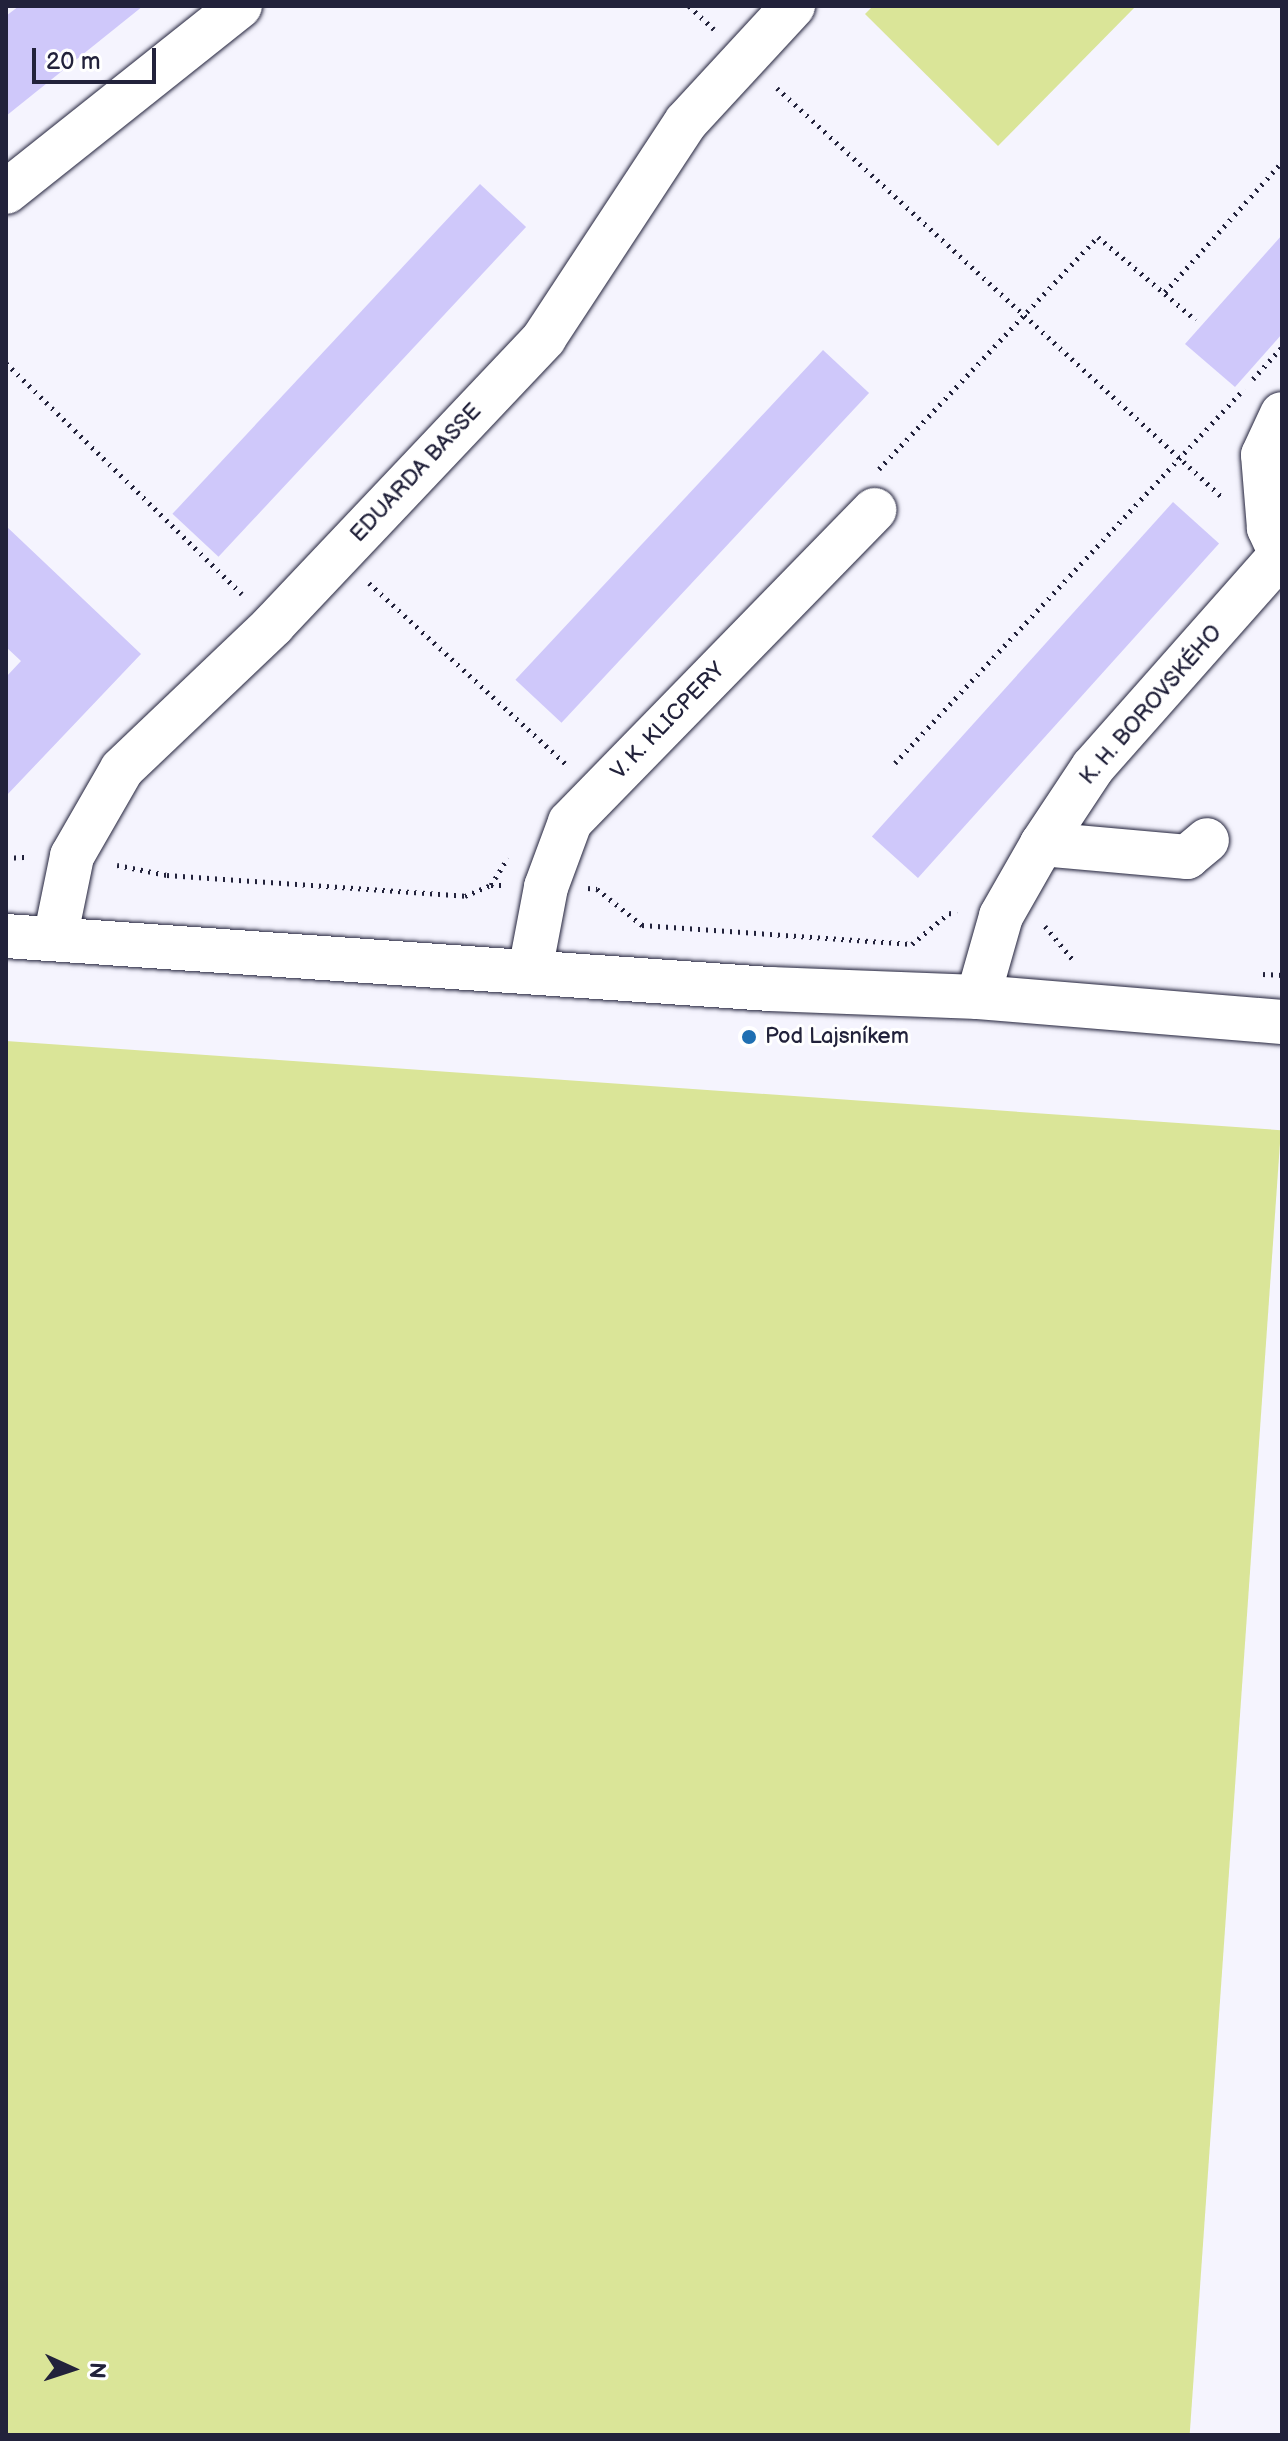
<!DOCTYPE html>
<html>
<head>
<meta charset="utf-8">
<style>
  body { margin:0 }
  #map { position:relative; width:1288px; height:2441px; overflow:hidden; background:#f5f4fe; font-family:"Balsamiq Sans",sans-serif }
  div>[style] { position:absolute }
  .green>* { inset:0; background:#dae598; transform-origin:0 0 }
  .building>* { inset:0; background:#cfc8fa; transform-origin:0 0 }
  .path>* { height:5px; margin-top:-2.5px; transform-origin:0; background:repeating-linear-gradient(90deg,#22223b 0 2px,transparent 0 8px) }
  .roads { filter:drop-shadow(0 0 2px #22223b) drop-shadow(0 0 2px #22223b) }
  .minor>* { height:44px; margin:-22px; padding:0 22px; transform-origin:22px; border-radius:22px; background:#fff }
  .dots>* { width:22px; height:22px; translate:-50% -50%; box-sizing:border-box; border:4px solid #fff; border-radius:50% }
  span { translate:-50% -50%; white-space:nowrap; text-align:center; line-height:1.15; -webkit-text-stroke:6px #fff; paint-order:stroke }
  .street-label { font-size:22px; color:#22223b }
  .poi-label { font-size:22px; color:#22223b }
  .left { translate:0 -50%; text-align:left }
  .frame { position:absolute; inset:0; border:8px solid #22223b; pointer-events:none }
  .north { position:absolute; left:32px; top:2329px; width:80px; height:80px; -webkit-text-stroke:6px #fff; paint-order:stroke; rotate:93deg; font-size:22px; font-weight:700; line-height:32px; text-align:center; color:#22223b }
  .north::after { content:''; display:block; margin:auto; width:28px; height:36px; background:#22223b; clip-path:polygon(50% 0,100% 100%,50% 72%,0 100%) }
  .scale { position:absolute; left:32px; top:48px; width:124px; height:36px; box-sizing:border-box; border:4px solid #22223b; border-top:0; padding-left:10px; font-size:24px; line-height:28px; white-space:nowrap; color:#22223b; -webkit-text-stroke:6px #fff; paint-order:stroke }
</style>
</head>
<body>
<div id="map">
  <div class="green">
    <i style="clip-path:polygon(873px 6px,1136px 6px,998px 146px,865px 14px)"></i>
    <i style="left:6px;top:1041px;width:1278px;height:1394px;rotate:4deg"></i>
  </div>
  <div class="building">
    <i style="clip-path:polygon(19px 6px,143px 6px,6px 116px,6px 16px)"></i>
    <i style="left:480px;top:184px;width:63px;height:451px;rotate:43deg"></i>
    <i style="clip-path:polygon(1282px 235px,1282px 334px,1235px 387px,1185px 344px)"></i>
    <i style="left:823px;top:350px;width:63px;height:451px;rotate:43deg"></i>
    <i style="left:1173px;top:502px;width:62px;height:450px;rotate:42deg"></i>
    <i style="clip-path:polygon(6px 526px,141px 654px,6px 796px,6px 677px,21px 661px,6px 647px)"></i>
  </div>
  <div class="path">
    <i style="left:689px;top:6px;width:34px;rotate:43deg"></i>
    <i style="left:777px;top:88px;width:606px;rotate:42.59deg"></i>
    <i style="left:1165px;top:292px;width:175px;rotate:-48deg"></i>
    <i style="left:6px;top:363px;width:330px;rotate:44.4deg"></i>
    <i style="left:1253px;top:379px;width:43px;rotate:-47.8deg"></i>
    <i style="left:879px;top:469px;width:319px;rotate:-46.7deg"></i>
    <i style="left:1098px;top:237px;width:128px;rotate:40.3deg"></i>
    <i style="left:369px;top:583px;width:270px;rotate:42.6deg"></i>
    <i style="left:895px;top:763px;width:512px;rotate:-46.98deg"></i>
    <i style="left:6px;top:858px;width:22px;rotate:-3deg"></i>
    <i style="left:117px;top:865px;width:51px;rotate:11.3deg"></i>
    <i style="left:167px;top:875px;width:299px;rotate:4deg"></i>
    <i style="left:465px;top:896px;width:28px;rotate:-23deg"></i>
    <i style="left:491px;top:885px;width:11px"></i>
    <i style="left:491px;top:885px;width:32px;rotate:-58deg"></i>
    <i style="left:588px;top:888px;width:9px;rotate:6deg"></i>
    <i style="left:597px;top:889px;width:58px;rotate:38.7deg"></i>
    <i style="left:642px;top:925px;width:271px;rotate:4deg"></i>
    <i style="left:912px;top:944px;width:48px;rotate:-40deg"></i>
    <i style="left:949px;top:913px;width:8px;rotate:7deg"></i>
    <i style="left:1045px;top:926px;width:45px;rotate:50.4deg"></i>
    <i style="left:1263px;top:974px;width:19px;rotate:3deg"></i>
  </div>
  <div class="roads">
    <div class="minor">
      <i style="left:6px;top:192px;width:299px;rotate:-38.5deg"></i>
      <i style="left:1281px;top:554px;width:29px;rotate:-115deg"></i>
      <i style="left:1269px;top:528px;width:73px;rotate:-94.7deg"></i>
      <i style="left:1263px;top:455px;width:45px;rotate:-65.1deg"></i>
      <i style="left:1042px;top:844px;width:146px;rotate:5.1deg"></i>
      <i style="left:1187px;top:857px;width:26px;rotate:-40deg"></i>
      <i style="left:6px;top:936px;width:766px;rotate:3.97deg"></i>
      <i style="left:770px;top:989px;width:208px;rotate:2.2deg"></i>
      <i style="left:978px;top:997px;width:305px;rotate:4.7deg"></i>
      <i style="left:55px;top:939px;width:85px;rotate:-78.4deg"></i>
      <i style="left:72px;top:856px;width:100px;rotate:-60.1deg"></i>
      <i style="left:122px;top:769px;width:209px;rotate:-43.6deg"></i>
      <i style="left:273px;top:625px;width:395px;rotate:-46.6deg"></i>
      <i style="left:544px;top:338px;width:258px;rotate:-56.7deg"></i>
      <i style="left:686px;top:122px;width:158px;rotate:-47.3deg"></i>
      <i style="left:530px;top:971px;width:86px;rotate:-79.2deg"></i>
      <i style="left:546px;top:887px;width:69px;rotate:-69.7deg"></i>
      <i style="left:570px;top:822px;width:436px;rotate:-45.7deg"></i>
      <i style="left:978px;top:997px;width:84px;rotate:-74.1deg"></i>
      <i style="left:1001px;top:916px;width:83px;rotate:-60.3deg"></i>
      <i style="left:1042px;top:844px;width:92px;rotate:-56.5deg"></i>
      <i style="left:1093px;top:767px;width:286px;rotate:-48.5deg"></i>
    </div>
  </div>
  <div class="dots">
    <i style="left:749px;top:1037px;background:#1f6fb2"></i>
  </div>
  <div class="street-label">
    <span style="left:416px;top:473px;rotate:-47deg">EDUARDA BASSE</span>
    <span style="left:1151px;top:705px;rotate:-49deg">K. H. BOROVSKÉHO</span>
    <span style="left:668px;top:721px;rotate:-46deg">V. K. KLICPERY</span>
  </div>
  <div class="poi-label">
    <span class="left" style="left:765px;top:1037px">Pod Lajsníkem</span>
  </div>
  <div class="frame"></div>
  <div class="north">N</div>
  <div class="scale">20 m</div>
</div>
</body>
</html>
